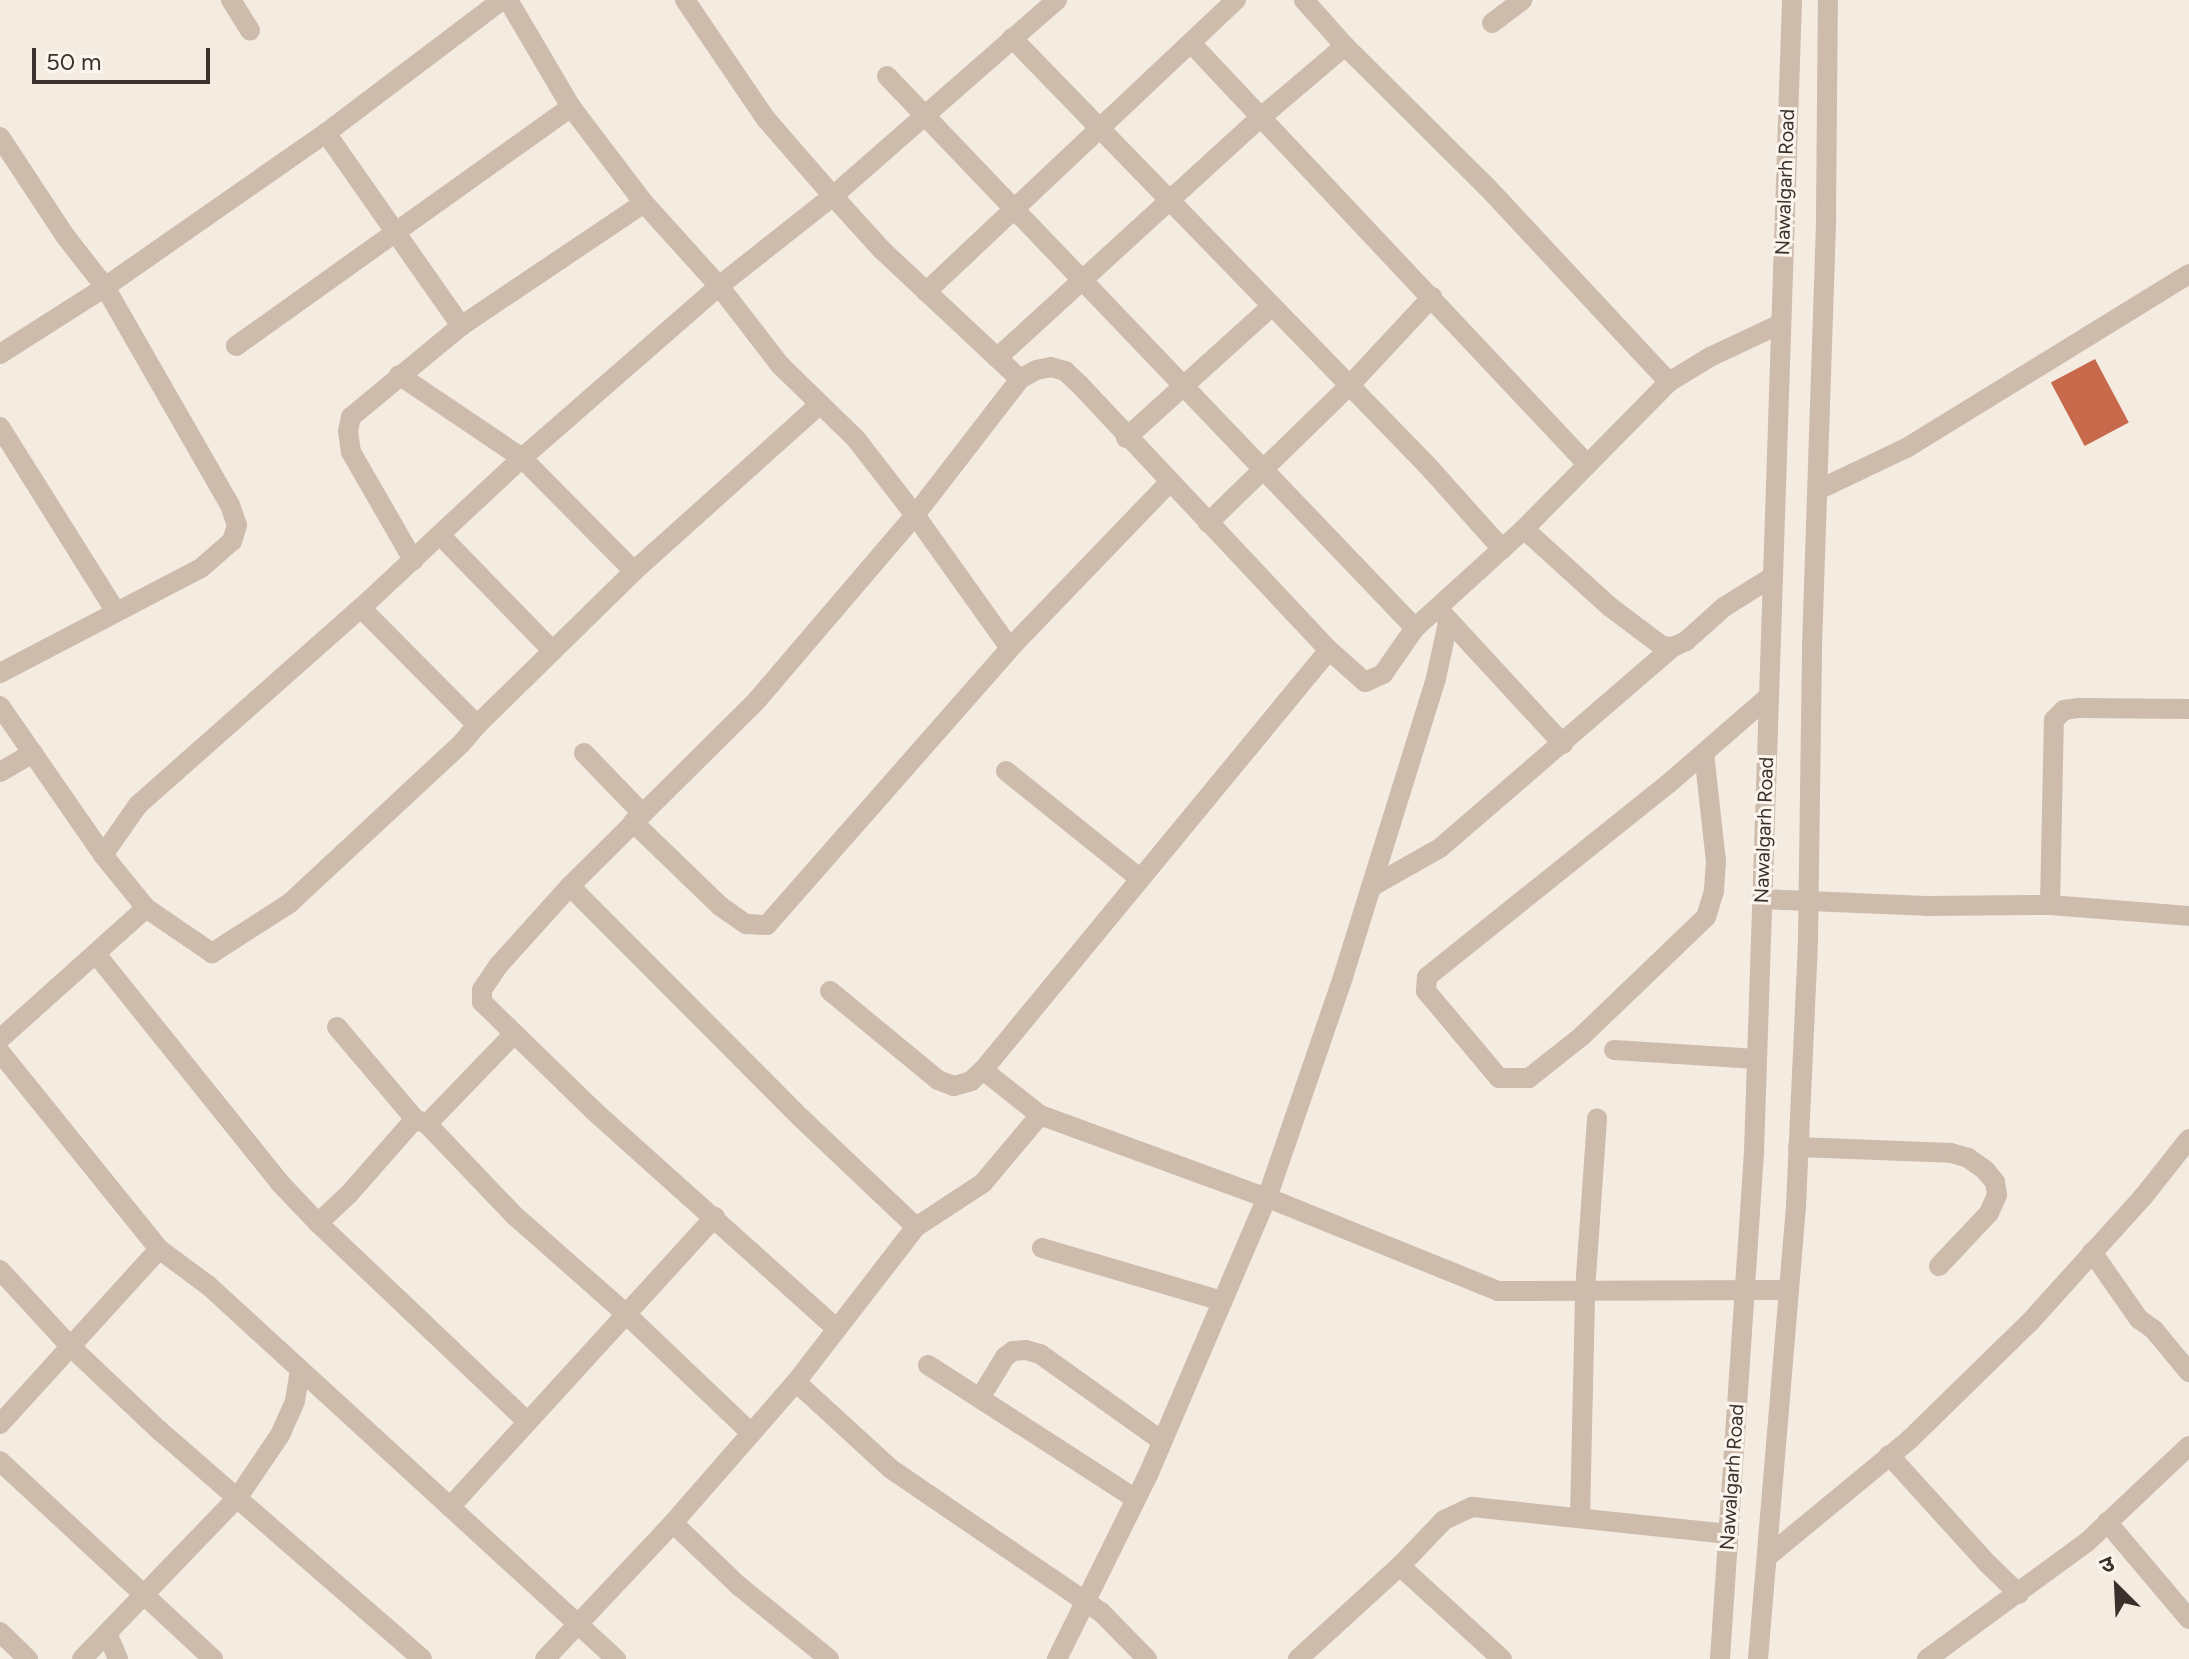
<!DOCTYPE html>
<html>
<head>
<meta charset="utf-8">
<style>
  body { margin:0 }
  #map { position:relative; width:2189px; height:1659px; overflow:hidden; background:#f4ebe1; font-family:Figtree,"Noto Sans Devanagari",sans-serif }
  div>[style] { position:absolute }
  .building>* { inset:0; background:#c8694b; transform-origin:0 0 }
  .minor>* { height:20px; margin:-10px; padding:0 10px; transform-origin:10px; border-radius:10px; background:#cdbbac }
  span { translate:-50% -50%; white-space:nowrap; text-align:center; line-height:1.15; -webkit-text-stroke:6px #fbf5ee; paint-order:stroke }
  .street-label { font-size:20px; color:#3b302b }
  .north { position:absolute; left:2077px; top:1547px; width:80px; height:80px; -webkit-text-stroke:6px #fbf5ee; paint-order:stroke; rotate:336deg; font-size:22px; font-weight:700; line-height:32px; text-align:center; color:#3b302b }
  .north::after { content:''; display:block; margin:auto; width:28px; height:36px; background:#3b302b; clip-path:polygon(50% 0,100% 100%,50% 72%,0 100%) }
  .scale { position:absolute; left:32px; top:48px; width:178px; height:36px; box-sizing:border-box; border:4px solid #3b302b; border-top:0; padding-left:10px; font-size:24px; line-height:28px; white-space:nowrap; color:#3b302b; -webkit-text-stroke:6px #fbf5ee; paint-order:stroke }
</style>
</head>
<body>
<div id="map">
  <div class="building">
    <i style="left:2095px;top:359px;width:72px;height:50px;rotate:62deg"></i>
  </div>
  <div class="minor">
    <i style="left:231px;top:0;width:36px;rotate:58deg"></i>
    <i style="left:508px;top:0;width:124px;rotate:59.5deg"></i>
    <i style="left:571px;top:107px;width:121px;rotate:52.8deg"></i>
    <i style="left:644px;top:203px;width:112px;rotate:47.9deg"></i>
    <i style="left:719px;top:286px;width:100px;rotate:52.3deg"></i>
    <i style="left:780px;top:365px;width:106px;rotate:44.2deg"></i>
    <i style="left:856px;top:439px;width:96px;rotate:52.2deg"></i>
    <i style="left:915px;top:515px;width:163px;rotate:54.5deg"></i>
    <i style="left:685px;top:0;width:144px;rotate:55.8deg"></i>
    <i style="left:766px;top:119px;width:102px;rotate:49deg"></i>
    <i style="left:833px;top:196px;width:73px;rotate:47.8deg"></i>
    <i style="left:882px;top:250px;width:189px;rotate:43.1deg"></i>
    <i style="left:1304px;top:0;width:62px;rotate:48.3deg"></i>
    <i style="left:1345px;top:46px;width:202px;rotate:44.8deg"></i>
    <i style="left:1488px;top:188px;width:265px;rotate:47deg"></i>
    <i style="left:1492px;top:23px;width:38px;rotate:-37deg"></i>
    <i style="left:1012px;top:38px;width:595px;rotate:45.82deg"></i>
    <i style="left:1427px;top:465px;width:113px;rotate:48.2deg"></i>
    <i style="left:1191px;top:43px;width:578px;rotate:46.75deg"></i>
    <i style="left:887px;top:76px;width:764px;rotate:46.27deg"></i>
    <i style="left:326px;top:133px;width:236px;rotate:55deg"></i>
    <i style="left:461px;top:326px;width:143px;rotate:140.4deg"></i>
    <i style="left:351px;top:417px;width:14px;rotate:102deg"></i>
    <i style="left:348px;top:431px;width:21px;rotate:82deg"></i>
    <i style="left:351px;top:452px;width:125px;rotate:60.1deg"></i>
    <i style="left:0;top:137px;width:120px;rotate:56.6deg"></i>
    <i style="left:66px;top:237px;width:63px;rotate:52deg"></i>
    <i style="left:105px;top:287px;width:251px;rotate:60.2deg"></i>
    <i style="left:230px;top:505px;width:21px;rotate:71deg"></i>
    <i style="left:237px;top:525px;width:17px;rotate:107deg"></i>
    <i style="left:232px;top:541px;width:41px;rotate:138.9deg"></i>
    <i style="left:201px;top:568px;width:227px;rotate:152.4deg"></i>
    <i style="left:926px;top:292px;width:426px;rotate:-43.3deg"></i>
    <i style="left:461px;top:326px;width:220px;rotate:-33.9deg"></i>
    <i style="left:236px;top:346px;width:412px;rotate:-35.5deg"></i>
    <i style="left:0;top:354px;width:125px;rotate:-32.5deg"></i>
    <i style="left:105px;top:287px;width:269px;rotate:-34.9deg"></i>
    <i style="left:326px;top:133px;width:221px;rotate:-37.1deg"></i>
    <i style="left:997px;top:358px;width:356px;rotate:-42.4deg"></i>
    <i style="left:1260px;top:118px;width:111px;rotate:-40.3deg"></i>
    <i style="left:399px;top:375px;width:148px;rotate:34deg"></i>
    <i style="left:522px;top:458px;width:159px;rotate:45.3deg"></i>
    <i style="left:0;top:427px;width:218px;rotate:57.9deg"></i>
    <i style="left:1126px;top:438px;width:195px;rotate:-42.1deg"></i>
    <i style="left:1818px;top:490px;width:100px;rotate:-25.5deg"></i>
    <i style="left:1908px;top:447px;width:330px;rotate:-31.6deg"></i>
    <i style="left:1208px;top:523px;width:197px;rotate:-44.2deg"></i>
    <i style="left:1349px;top:386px;width:122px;rotate:-47deg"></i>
    <i style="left:440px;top:535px;width:162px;rotate:45.8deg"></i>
    <i style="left:1772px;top:577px;width:57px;rotate:148deg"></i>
    <i style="left:1724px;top:607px;width:51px;rotate:138.2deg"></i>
    <i style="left:1686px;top:641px;width:14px;rotate:155deg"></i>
    <i style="left:1673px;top:647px;width:11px;rotate:-175deg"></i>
    <i style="left:1662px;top:646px;width:66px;rotate:-143deg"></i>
    <i style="left:1609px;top:606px;width:115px;rotate:-137.8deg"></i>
    <i style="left:1524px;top:529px;width:206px;rotate:-45.4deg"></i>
    <i style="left:1669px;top:382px;width:48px;rotate:-31.4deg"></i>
    <i style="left:1710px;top:357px;width:77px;rotate:-25.2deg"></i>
    <i style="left:361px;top:608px;width:220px;rotate:-43deg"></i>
    <i style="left:522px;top:458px;width:262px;rotate:-41.1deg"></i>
    <i style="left:719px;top:286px;width:145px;rotate:-38.3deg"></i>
    <i style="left:833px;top:196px;width:298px;rotate:-41.2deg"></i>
    <i style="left:1443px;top:614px;width:177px;rotate:47.3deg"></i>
    <i style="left:0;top:706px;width:181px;rotate:55.3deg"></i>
    <i style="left:103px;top:855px;width:61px;rotate:-55deg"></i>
    <i style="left:138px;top:805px;width:298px;rotate:-41.5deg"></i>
    <i style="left:361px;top:608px;width:165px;rotate:45.2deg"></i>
    <i style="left:477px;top:725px;width:23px;rotate:130deg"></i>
    <i style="left:462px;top:743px;width:235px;rotate:137.1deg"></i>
    <i style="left:290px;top:903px;width:93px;rotate:147.3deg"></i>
    <i style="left:212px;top:953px;width:80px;rotate:-145.7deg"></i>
    <i style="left:146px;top:908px;width:196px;rotate:138.1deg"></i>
    <i style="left:477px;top:725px;width:220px;rotate:-44.4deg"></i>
    <i style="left:634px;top:571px;width:250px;rotate:-41.9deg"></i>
    <i style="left:584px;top:753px;width:83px;rotate:46deg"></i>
    <i style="left:1704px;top:753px;width:109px;rotate:83.7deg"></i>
    <i style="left:1716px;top:861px;width:30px;rotate:94deg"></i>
    <i style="left:1714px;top:891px;width:27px;rotate:107deg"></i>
    <i style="left:1706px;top:917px;width:172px;rotate:136.2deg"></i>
    <i style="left:1582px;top:1036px;width:68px;rotate:141.6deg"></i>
    <i style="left:1529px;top:1078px;width:30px;rotate:180deg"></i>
    <i style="left:1499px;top:1078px;width:114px;rotate:-130deg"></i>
    <i style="left:1426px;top:991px;width:14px;rotate:-86deg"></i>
    <i style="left:1427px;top:977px;width:309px;rotate:-38.7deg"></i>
    <i style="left:1668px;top:784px;width:133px;rotate:-41deg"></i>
    <i style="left:1006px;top:771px;width:171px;rotate:38.8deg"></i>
    <i style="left:0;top:772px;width:38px;rotate:-30deg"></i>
    <i style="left:633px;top:822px;width:121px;rotate:44deg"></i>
    <i style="left:720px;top:906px;width:32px;rotate:35deg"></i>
    <i style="left:746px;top:924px;width:21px;rotate:3deg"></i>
    <i style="left:767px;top:925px;width:368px;rotate:-48.7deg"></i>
    <i style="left:1010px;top:648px;width:229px;rotate:-46.1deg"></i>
    <i style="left:103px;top:855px;width:68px;rotate:50.9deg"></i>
    <i style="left:570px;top:886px;width:108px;rotate:132deg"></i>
    <i style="left:498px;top:966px;width:29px;rotate:124deg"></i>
    <i style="left:482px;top:990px;width:12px;rotate:90deg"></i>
    <i style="left:482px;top:1002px;width:156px;rotate:44.2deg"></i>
    <i style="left:594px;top:1111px;width:326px;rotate:41.9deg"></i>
    <i style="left:1371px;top:887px;width:79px;rotate:-29.5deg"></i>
    <i style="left:1440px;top:848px;width:308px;rotate:-40.8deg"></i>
    <i style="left:1762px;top:899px;width:164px;rotate:2.4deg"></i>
    <i style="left:1926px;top:906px;width:124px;rotate:-0.5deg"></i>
    <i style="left:2050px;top:905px;width:139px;rotate:4.5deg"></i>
    <i style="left:2050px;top:905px;width:185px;rotate:-88.8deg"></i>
    <i style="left:2054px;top:720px;width:14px;rotate:-45deg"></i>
    <i style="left:2064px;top:710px;width:15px;rotate:-8deg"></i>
    <i style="left:2079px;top:708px;width:110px;rotate:0.5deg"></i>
    <i style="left:96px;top:954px;width:292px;rotate:51.2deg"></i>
    <i style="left:279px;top:1182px;width:57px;rotate:46.4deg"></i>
    <i style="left:318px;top:1223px;width:42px;rotate:-43.1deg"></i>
    <i style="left:349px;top:1194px;width:100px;rotate:-48.7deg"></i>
    <i style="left:415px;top:1119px;width:13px;rotate:23deg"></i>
    <i style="left:427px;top:1124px;width:127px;rotate:46.3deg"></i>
    <i style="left:515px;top:1216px;width:148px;rotate:41.4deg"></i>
    <i style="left:626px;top:1314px;width:173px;rotate:43.6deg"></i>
    <i style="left:830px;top:991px;width:140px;rotate:39.5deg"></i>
    <i style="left:938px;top:1080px;width:17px;rotate:21deg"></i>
    <i style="left:954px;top:1086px;width:18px;rotate:-16deg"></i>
    <i style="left:971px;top:1081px;width:16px;rotate:-43deg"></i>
    <i style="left:983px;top:1070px;width:73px;rotate:38.3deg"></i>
    <i style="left:337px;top:1027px;width:121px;rotate:49.7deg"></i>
    <i style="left:1614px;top:1050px;width:143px;rotate:3.6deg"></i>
    <i style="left:0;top:1052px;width:253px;rotate:51.1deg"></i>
    <i style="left:159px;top:1249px;width:62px;rotate:36.5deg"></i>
    <i style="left:209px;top:1286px;width:327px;rotate:42.5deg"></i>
    <i style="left:983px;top:1070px;width:544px;rotate:-50.52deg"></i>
    <i style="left:427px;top:1124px;width:124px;rotate:-46deg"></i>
    <i style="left:1798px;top:1147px;width:153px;rotate:2.2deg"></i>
    <i style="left:1951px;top:1153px;width:18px;rotate:16deg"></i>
    <i style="left:1968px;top:1158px;width:21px;rotate:35deg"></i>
    <i style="left:1985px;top:1170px;width:16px;rotate:50deg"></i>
    <i style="left:1995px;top:1182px;width:13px;rotate:81deg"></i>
    <i style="left:1997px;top:1195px;width:20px;rotate:114deg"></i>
    <i style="left:1989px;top:1213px;width:73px;rotate:133.3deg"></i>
    <i style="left:318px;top:1223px;width:289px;rotate:43.5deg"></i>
    <i style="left:916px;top:1227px;width:158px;rotate:-136.5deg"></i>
    <i style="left:801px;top:1118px;width:327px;rotate:-134.9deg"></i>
    <i style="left:570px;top:886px;width:265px;rotate:-44.8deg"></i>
    <i style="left:758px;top:699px;width:242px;rotate:-49.5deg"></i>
    <i style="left:915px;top:515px;width:172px;rotate:-52.3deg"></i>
    <i style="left:1020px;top:379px;width:18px;rotate:-29deg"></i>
    <i style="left:1036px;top:370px;width:15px;rotate:-11deg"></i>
    <i style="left:1051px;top:367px;width:15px;rotate:16deg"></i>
    <i style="left:1065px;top:371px;width:21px;rotate:43deg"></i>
    <i style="left:1080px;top:385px;width:364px;rotate:46.8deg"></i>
    <i style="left:1329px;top:650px;width:48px;rotate:41.6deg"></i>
    <i style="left:1365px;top:682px;width:20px;rotate:-24deg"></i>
    <i style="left:1383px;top:674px;width:56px;rotate:-55.2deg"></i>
    <i style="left:1415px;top:628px;width:147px;rotate:-42.2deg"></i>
    <i style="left:1042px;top:1248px;width:188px;rotate:16.4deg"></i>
    <i style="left:2092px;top:1252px;width:82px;rotate:55deg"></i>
    <i style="left:2139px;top:1319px;width:19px;rotate:36deg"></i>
    <i style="left:2154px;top:1330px;width:55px;rotate:50.2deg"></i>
    <i style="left:0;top:1270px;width:103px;rotate:47.4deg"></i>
    <i style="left:70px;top:1346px;width:124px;rotate:43.4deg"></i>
    <i style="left:160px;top:1431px;width:347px;rotate:41deg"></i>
    <i style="left:928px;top:1365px;width:247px;rotate:32.8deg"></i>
    <i style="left:796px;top:1382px;width:196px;rotate:-52.3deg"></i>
    <i style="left:916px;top:1227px;width:80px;rotate:-33.3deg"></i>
    <i style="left:983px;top:1183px;width:89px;rotate:-50deg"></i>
    <i style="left:1040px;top:1115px;width:259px;rotate:20.1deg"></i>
    <i style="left:1283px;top:1204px;width:232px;rotate:22deg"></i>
    <i style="left:1498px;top:1291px;width:291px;rotate:-0.2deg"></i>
    <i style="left:980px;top:1398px;width:48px;rotate:-58.6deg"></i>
    <i style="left:1005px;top:1357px;width:10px;rotate:-37deg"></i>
    <i style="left:1013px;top:1351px;width:13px;rotate:-4deg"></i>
    <i style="left:1026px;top:1350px;width:15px;rotate:16deg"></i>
    <i style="left:1040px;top:1354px;width:150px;rotate:35.5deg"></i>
    <i style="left:0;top:1424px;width:236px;rotate:-47.7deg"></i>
    <i style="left:1889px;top:1455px;width:147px;rotate:47.8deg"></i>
    <i style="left:1988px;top:1564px;width:43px;rotate:44.1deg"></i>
    <i style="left:0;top:1461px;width:291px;rotate:42.9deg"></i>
    <i style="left:1580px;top:1518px;width:227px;rotate:-88.7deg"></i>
    <i style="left:1585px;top:1291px;width:173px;rotate:-86deg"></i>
    <i style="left:2107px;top:1522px;width:127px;rotate:49.8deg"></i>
    <i style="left:673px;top:1523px;width:91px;rotate:43.7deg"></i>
    <i style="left:739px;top:1586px;width:116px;rotate:39deg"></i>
    <i style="left:1767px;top:1557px;width:184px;rotate:-39.5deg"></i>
    <i style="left:1909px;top:1440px;width:169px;rotate:-44.3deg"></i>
    <i style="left:2030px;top:1322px;width:169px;rotate:-47.9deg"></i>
    <i style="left:2143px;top:1197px;width:74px;rotate:-51.6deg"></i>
    <i style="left:1400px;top:1566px;width:138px;rotate:42.4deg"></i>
    <i style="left:0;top:1632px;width:39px;rotate:44deg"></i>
    <i style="left:107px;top:1633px;width:28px;rotate:67deg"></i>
    <i style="left:82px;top:1659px;width:225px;rotate:-46.1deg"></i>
    <i style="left:238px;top:1497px;width:75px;rotate:-55.9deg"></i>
    <i style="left:280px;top:1435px;width:37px;rotate:-66deg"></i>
    <i style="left:295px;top:1401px;width:32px;rotate:-81deg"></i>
    <i style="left:545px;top:1659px;width:187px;rotate:-46.7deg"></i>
    <i style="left:673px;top:1523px;width:187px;rotate:-48.9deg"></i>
    <i style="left:796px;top:1382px;width:129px;rotate:42.5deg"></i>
    <i style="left:891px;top:1469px;width:254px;rotate:34.3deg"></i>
    <i style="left:1101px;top:1612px;width:66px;rotate:45.6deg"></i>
    <i style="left:616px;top:1659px;width:225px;rotate:-137.5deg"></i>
    <i style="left:450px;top:1507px;width:393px;rotate:-47.6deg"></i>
    <i style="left:1057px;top:1659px;width:205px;rotate:-63.7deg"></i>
    <i style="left:1148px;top:1475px;width:301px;rotate:-66.8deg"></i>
    <i style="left:1267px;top:1198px;width:234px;rotate:-71deg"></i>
    <i style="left:1343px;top:977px;width:313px;rotate:-72.7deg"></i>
    <i style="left:1436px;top:678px;width:56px;rotate:-77.7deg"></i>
    <i style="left:1298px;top:1659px;width:138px;rotate:-42.4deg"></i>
    <i style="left:1400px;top:1566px;width:64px;rotate:-46.3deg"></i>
    <i style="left:1444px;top:1520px;width:31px;rotate:-25deg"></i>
    <i style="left:1472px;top:1507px;width:258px;rotate:6deg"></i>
    <i style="left:1720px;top:1659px;width:508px;rotate:-86.16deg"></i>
    <i style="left:1754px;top:1152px;width:1153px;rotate:-88.11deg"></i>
    <i style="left:1758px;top:1659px;width:455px;rotate:-85.2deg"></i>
    <i style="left:1796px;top:1206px;width:268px;rotate:-87.4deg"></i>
    <i style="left:1808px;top:938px;width:292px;rotate:-89.2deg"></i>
    <i style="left:1812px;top:646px;width:431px;rotate:-88.1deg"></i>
    <i style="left:1826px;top:215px;width:215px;rotate:-89.5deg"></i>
    <i style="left:1927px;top:1659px;width:198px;rotate:-36.2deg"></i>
    <i style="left:2087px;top:1542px;width:140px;rotate:-43.3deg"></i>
  </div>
  <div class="street-label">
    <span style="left:1785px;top:182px;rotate:-88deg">Nawalgarh Road</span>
    <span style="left:1764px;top:830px;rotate:-88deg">Nawalgarh Road</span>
    <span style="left:1732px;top:1477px;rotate:-86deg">Nawalgarh Road</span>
  </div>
  <div class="north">उ</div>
  <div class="scale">50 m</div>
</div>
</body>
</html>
